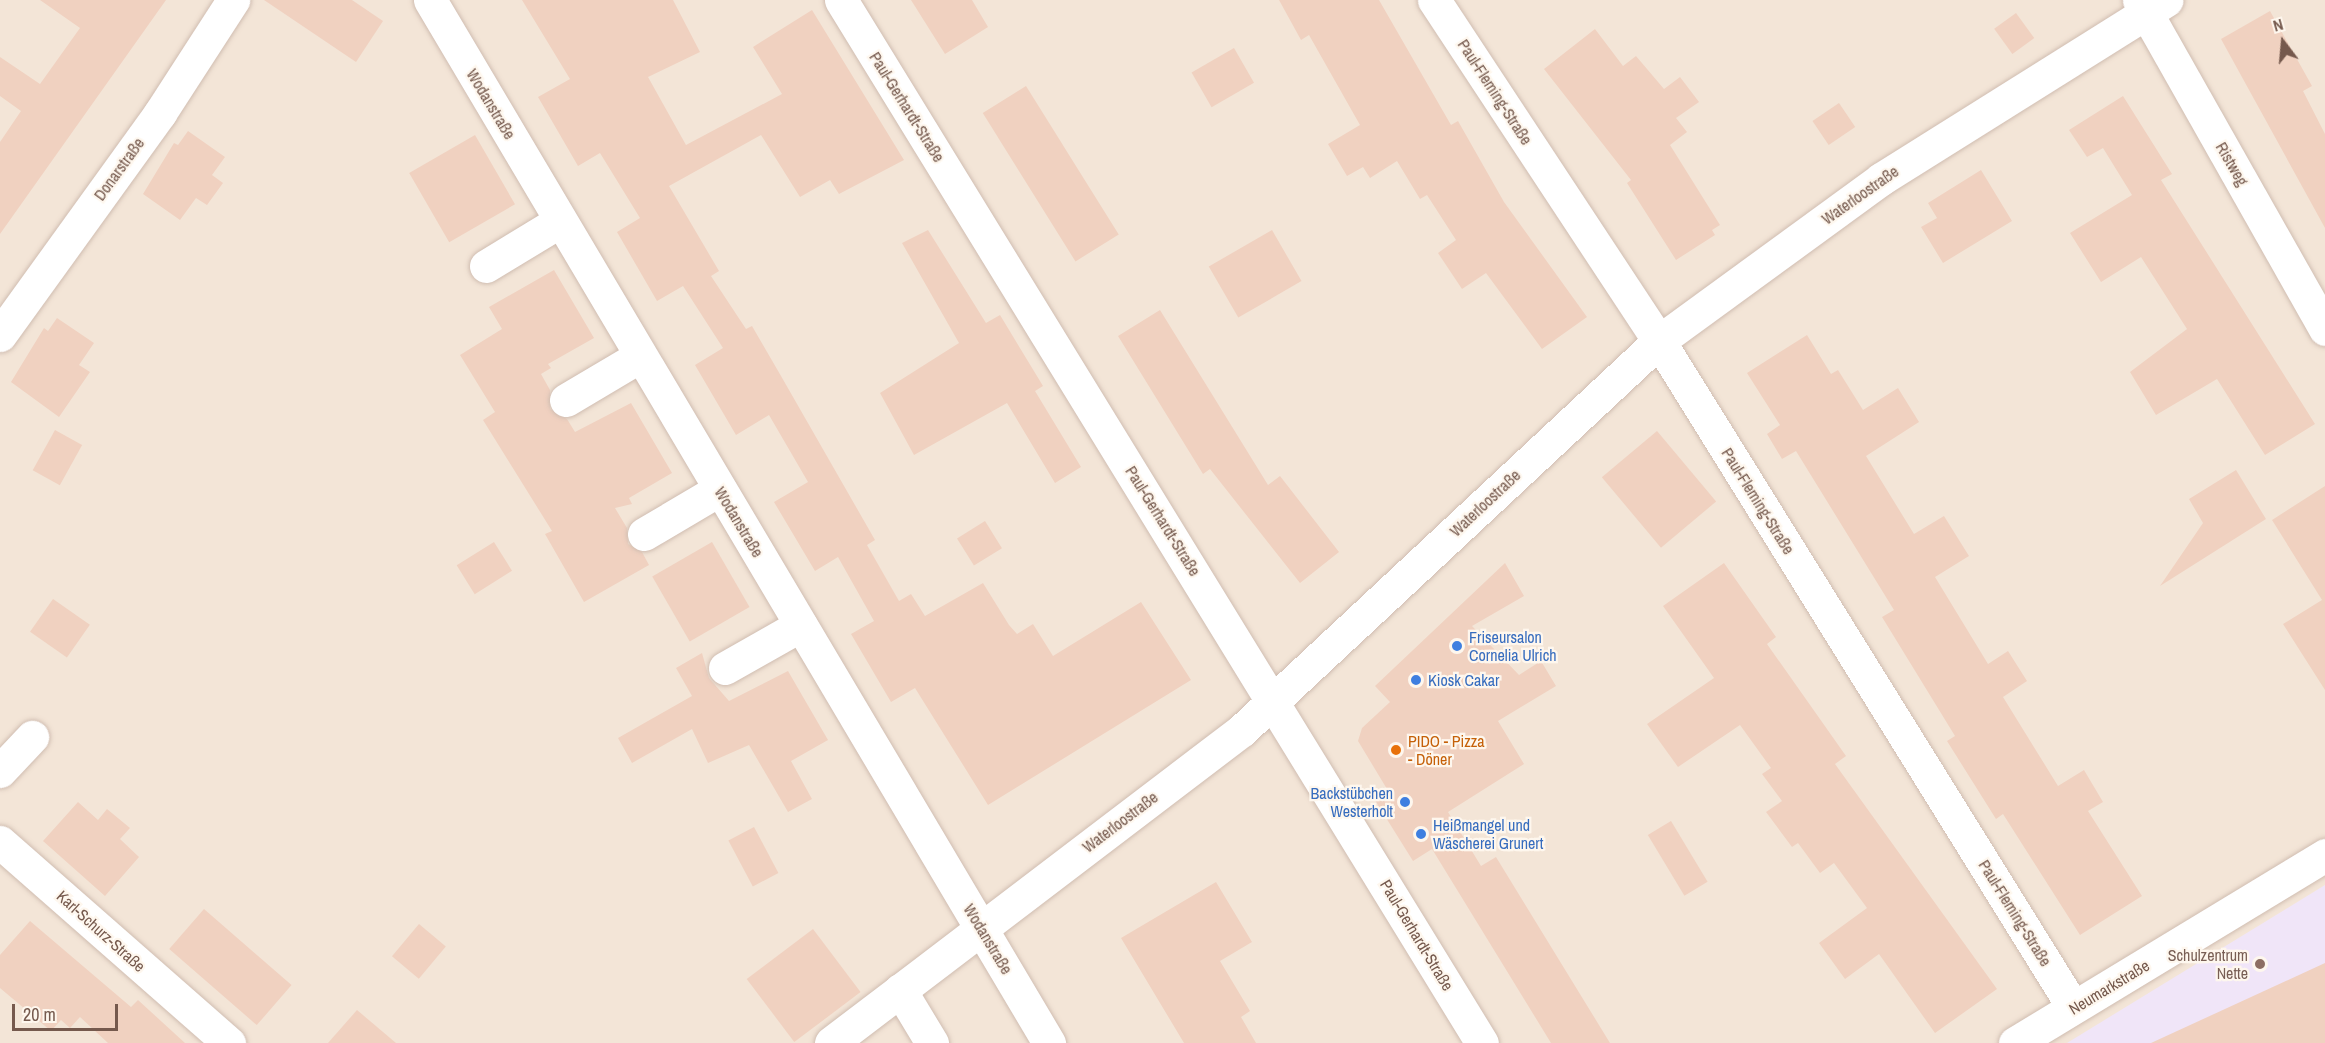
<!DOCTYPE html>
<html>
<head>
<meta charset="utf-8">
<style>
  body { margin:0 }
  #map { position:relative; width:2325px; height:1043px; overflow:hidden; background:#fcf3e8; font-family:"Archivo Narrow",sans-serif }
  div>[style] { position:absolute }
  .residential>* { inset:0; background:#f3e5d7; transform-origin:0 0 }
  .education>* { inset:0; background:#f0e5f8 }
  .building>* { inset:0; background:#f0d1c0; transform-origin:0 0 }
  .roads { filter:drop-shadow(0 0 2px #d0bdb1) drop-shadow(0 0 2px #d0bdb1) }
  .minor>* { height:33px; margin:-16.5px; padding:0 16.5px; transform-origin:16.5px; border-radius:16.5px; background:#fff }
  .dots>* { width:16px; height:16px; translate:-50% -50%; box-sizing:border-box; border:3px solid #fef7ee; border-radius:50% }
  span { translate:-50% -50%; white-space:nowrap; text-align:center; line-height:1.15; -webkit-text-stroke:4.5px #fef7ee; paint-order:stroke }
  .street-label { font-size:16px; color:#75594d }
  .shop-label { font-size:16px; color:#366cbe }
  .left { translate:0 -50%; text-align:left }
  .right { translate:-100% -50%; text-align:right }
  .food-label { font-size:16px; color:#c56008 }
  .education-label { font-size:16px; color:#785e54 }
  .north { position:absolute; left:2253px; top:12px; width:60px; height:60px; -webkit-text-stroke:4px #fef7ee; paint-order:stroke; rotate:344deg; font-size:16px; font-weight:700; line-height:24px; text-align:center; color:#75594d }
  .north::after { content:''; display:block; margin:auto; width:21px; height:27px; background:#75594d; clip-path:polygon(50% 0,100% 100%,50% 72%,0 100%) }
  .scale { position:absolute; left:12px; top:1004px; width:106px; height:27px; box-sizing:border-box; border:3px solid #75594d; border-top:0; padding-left:8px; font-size:18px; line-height:21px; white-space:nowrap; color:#75594d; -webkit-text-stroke:4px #fef7ee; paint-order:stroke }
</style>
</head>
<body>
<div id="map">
  <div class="residential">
    <i style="left:0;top:0;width:2325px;height:1043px"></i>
  </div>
  <div class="education">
    <i style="clip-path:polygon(2325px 885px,2325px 1043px,2067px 1043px)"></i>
  </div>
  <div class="building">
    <i style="clip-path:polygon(40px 0,166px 0,0 234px,0 142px,21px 111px,0 96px,0 57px,40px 84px,80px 28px)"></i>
    <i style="clip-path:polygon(264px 0,352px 0,383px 21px,356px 62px)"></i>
    <i style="clip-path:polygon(522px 0,673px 0,700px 52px,648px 77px,686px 145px,782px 94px,753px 47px,812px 10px,904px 160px,839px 194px,830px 180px,800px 197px,761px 135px,669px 186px,719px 271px,711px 276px,746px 329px,752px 326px,781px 376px,875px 540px,867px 545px,899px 601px,911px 594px,925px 616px,983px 583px,1009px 625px,1017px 634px,1033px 624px,1053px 656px,1141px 602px,1191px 680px,988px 805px,915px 688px,891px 702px,851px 634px,874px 621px,838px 557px,815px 571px,774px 502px,808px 482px,769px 415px,736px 435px,695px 365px,723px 348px,683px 286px,657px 301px,617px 232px,640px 218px,600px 153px,578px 166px,538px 97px,570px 79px)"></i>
    <i style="clip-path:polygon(911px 0,972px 0,988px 27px,945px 54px)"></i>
    <i style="clip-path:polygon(1279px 0,1379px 0,1451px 125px,1458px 121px,1504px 202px,1587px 317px,1542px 349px,1486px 273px,1462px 289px,1438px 253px,1456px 240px,1427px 195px,1420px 199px,1397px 161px,1370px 178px,1363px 167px,1347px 176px,1328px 144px,1360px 125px,1309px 35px,1301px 40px)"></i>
    <i style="clip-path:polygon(2270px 11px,2312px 86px,2303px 91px,2325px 134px,2325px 228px,2221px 39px)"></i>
    <i style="left:2016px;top:13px;width:31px;height:27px;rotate:54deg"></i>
    <i style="clip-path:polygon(1595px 29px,1623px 66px,1636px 56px,1664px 89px,1680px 77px,1699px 102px,1676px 118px,1687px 132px,1670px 145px,1720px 225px,1712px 230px,1715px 235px,1676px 260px,1627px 183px,1631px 180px,1544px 69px)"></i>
    <i style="left:1234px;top:48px;width:40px;height:49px;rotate:60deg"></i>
    <i style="left:1026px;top:86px;width:175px;height:51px;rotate:58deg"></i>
    <i style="clip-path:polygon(2123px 96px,2172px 174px,2161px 180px,2315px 424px,2265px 455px,2217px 379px,2156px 415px,2130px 372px,2187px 329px,2141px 257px,2101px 282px,2070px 233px,2132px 195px,2103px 148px,2087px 157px,2069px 130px)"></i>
    <i style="left:1839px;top:103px;width:29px;height:32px;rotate:56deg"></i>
    <i style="clip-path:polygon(188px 131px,225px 157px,212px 175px,223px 183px,207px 205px,196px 198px,180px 220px,143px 194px,174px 143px,178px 145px)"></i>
    <i style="left:475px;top:135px;width:80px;height:76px;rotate:60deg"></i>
    <i style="clip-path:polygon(1981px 170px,2012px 221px,1943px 263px,1921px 227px,1937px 218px,1928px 203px)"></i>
    <i style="clip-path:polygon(928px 230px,986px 323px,1000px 315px,1043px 386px,1035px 391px,1081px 467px,1055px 483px,1007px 403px,914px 455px,880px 393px,959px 343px,902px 243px)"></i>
    <i style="left:1272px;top:230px;width:59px;height:73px;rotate:60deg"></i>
    <i style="clip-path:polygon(554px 270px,594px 338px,548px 364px,551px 368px,541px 374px,550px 390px,550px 409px,567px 419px,575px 432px,631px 403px,672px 473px,629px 498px,632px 504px,615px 508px,627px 528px,628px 544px,642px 552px,649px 565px,584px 602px,545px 534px,552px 531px,483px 420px,495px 412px,460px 355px,502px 329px,489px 307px)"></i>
    <i style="clip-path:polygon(1160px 310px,1268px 485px,1280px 476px,1339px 552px,1300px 583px,1210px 469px,1203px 474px,1118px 336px)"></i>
    <i style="clip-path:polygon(57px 318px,94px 343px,79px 365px,90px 372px,59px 417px,11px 382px,44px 328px,48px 331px)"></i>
    <i style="clip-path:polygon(1807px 335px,1831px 374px,1838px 370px,1863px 410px,1898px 388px,1919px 422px,1866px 456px,1914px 534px,1944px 516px,1969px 556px,1935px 577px,1988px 664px,2008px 651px,2027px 681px,2003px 697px,2058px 786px,2084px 770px,2103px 802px,2088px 811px,2142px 896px,2080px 935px,2003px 814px,1996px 819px,1947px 741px,1955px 736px,1882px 617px,1894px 610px,1796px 451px,1782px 459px,1767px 434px,1780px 425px,1747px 373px)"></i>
    <i style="left:55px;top:430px;width:31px;height:46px;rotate:29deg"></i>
    <i style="left:1657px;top:431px;width:92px;height:72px;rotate:50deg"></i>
    <i style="clip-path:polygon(2236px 470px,2266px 519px,2160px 586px,2203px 523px,2189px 499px)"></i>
    <i style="clip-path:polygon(2325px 486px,2325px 690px,2283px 624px,2322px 600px,2272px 520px)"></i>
    <i style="left:985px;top:521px;width:32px;height:33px;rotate:58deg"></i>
    <i style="left:494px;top:542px;width:34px;height:44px;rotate:58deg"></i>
    <i style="left:712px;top:542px;width:75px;height:69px;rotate:60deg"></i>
    <i style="clip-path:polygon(1505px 563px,1524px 596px,1472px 626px,1519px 675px,1541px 661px,1556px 686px,1498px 721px,1524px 764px,1448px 812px,1481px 866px,1496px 857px,1610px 1043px,1551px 1043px,1432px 849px,1413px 861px,1373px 797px,1387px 789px,1358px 741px,1362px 728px,1390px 702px,1375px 686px)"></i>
    <i style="clip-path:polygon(1724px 563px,1776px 637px,1767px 644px,1846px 756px,1835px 764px,1997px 989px,1935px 1033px,1879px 954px,1845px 979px,1819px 943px,1867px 908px,1834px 863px,1820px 873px,1798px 843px,1792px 847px,1766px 812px,1782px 801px,1762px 774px,1771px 768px,1740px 725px,1678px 767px,1647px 724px,1714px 678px,1663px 606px)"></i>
    <i style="left:53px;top:599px;width:45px;height:40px;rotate:35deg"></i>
    <i style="clip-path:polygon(702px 653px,709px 678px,729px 701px,788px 671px,828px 740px,791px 761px,812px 799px,788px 812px,749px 745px,708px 763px,692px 729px,632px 763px,618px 738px,692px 696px,676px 668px)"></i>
    <i style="clip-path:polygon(78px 802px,98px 820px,107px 809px,130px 828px,120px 839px,139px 857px,105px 896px,43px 841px)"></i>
    <i style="left:1671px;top:821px;width:71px;height:27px;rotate:59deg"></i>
    <i style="left:754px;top:827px;width:52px;height:29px;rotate:62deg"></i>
    <i style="clip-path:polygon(1216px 882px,1252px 942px,1220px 961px,1250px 1011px,1241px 1017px,1256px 1043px,1184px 1043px,1121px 938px)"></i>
    <i style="left:204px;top:909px;width:116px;height:53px;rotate:41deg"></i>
    <i style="clip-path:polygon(30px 921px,131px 1007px,138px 1000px,185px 1043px,108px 1043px,80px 1017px,70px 1028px,61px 1020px,51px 1031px,0 988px,0 955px)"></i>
    <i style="left:419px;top:924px;width:35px;height:42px;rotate:40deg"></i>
    <i style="left:813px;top:929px;width:79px;height:83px;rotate:53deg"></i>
    <i style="clip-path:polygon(2325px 963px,2325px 1043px,2151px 1043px)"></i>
    <i style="clip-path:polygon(357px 1010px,396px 1043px,328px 1043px)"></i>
  </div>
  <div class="roads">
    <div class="minor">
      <i style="left:430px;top:0;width:1213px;rotate:59.31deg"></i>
      <i style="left:841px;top:0;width:1224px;rotate:58.43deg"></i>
      <i style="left:1434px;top:0;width:409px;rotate:56.6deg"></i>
      <i style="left:1659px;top:341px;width:784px;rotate:58.13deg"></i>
      <i style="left:2139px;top:0;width:378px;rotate:60.5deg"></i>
      <i style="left:486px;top:266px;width:87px;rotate:-31.3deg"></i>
      <i style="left:0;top:335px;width:274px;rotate:-54.2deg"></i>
      <i style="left:160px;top:113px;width:135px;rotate:-57.1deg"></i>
      <i style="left:566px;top:400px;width:86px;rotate:-30.7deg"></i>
      <i style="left:644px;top:534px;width:88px;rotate:-30.6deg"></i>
      <i style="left:725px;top:668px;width:87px;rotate:-29.5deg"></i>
      <i style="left:0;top:771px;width:47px;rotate:-46.7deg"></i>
      <i style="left:0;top:842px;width:305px;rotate:41.3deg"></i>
      <i style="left:900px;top:990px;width:62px;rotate:58.9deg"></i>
      <i style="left:831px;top:1043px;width:517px;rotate:-37.29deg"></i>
      <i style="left:1242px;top:730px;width:570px;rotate:-43.01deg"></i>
      <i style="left:1659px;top:341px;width:275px;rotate:-36.1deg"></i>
      <i style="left:1881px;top:179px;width:337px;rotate:-32.1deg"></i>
      <i style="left:2015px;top:1043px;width:363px;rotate:-31.2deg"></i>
    </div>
  </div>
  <div class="dots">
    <i style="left:1457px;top:646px;background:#3f7fe0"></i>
    <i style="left:1416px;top:680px;background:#3f7fe0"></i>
    <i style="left:1396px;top:750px;background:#e8710a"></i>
    <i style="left:1405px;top:802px;background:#3f7fe0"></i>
    <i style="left:1421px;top:834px;background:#3f7fe0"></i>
    <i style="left:2260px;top:964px;background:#8d6e63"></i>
  </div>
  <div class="street-label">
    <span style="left:1495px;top:92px;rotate:57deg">Paul-Fleming-Straße</span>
    <span style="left:491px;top:104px;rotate:59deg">Wodanstraße</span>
    <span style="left:907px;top:107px;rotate:58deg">Paul-Gerhardt-Straße</span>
    <span style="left:2232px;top:164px;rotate:60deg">Ristweg</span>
    <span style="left:119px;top:169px;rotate:-54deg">Donarstraße</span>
    <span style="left:1860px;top:195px;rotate:-35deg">Waterloostraße</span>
    <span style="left:1758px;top:501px;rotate:58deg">Paul-Fleming-Straße</span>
    <span style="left:1485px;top:503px;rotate:-43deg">Waterloostraße</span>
    <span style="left:1163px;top:521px;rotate:58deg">Paul-Gerhardt-Straße</span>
    <span style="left:739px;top:522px;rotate:59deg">Wodanstraße</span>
    <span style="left:1120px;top:822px;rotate:-37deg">Waterloostraße</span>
    <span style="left:2015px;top:913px;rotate:58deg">Paul-Fleming-Straße</span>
    <span style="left:101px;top:931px;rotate:42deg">Karl-Schurz-Straße</span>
    <span style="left:1417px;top:935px;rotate:59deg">Paul-Gerhardt-Straße</span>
    <span style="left:988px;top:939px;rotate:59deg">Wodanstraße</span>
    <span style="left:2109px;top:987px;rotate:-31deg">Neumarkstraße</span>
  </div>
  <div class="shop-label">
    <span class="left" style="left:1469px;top:646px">Friseursalon<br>Cornelia Ulrich</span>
    <span class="left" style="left:1428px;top:680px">Kiosk Cakar</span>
    <span class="right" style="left:1393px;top:802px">Backstübchen<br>Westerholt</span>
    <span class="left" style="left:1433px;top:834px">Heißmangel und<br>Wäscherei Grunert</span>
  </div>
  <div class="food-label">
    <span class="left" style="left:1408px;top:750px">PIDO - Pizza<br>- Döner</span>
  </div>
  <div class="education-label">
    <span class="right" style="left:2248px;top:964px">Schulzentrum<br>Nette</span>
  </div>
  <div class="north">N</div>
  <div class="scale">20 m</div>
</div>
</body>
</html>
